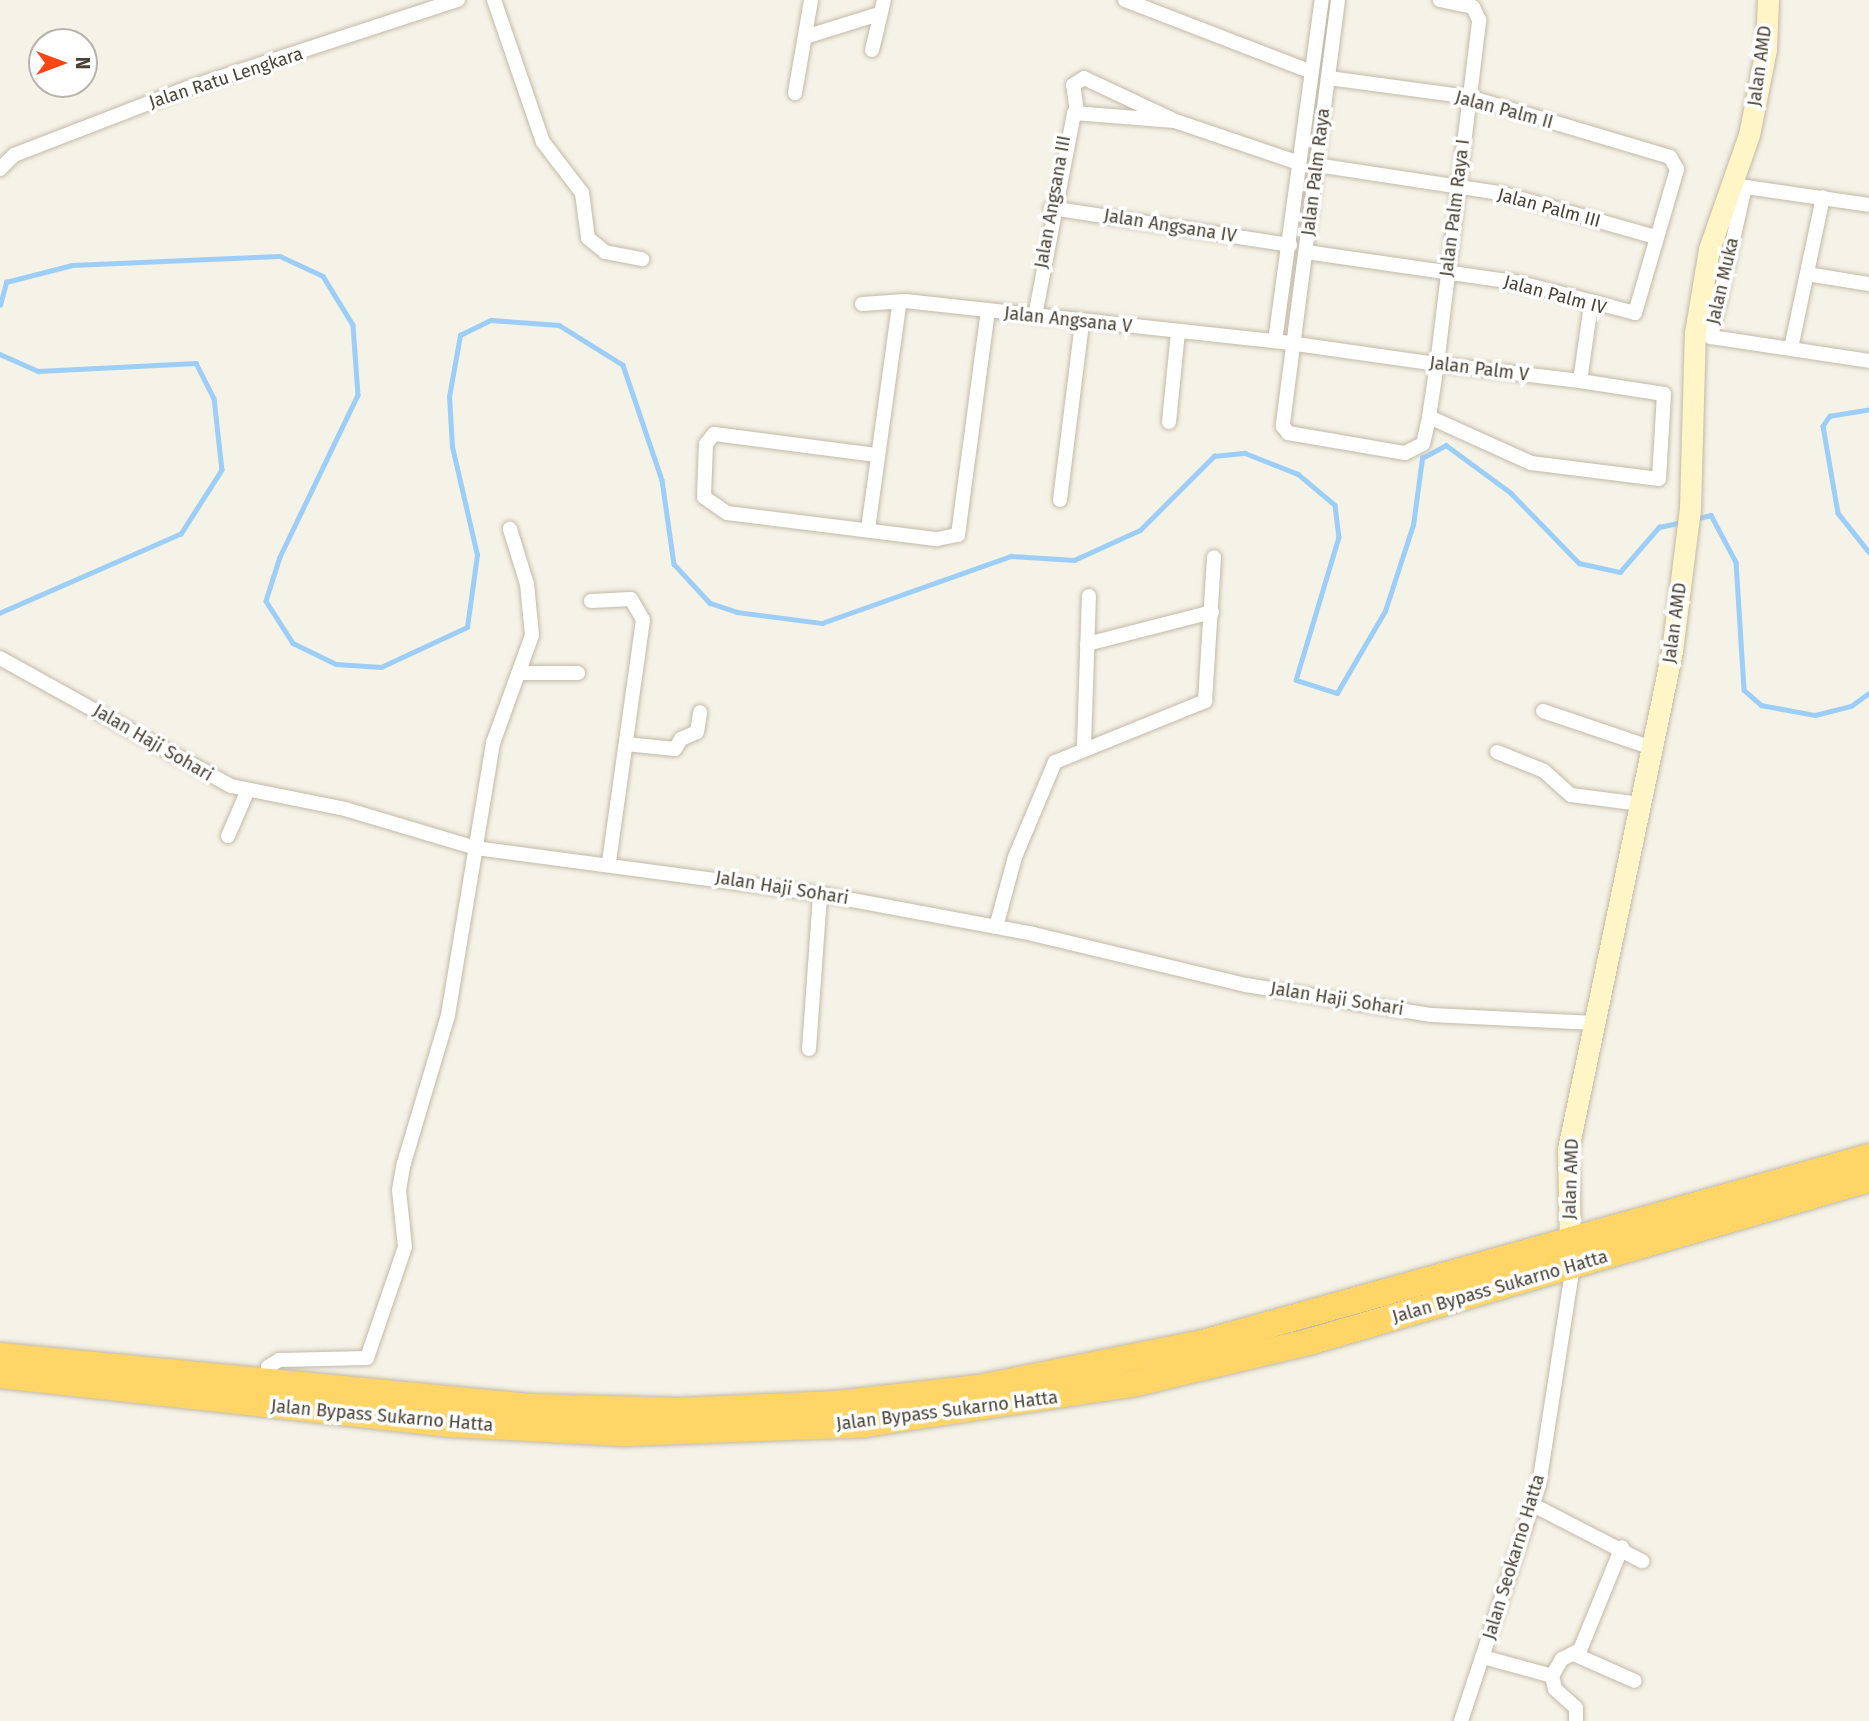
<!DOCTYPE html>
<html>
<head>
<meta charset="utf-8">
<style>
  body { margin:0 }
  #map { position:relative; width:1869px; height:1721px; overflow:hidden; background:#f5f2e7; font-family:"Fira Sans",sans-serif }
  div>[style] { position:absolute }
  .stream>* { height:4.5px; margin:-2.25px; padding:0 2.25px; transform-origin:2.25px; border-radius:2.25px; background:#9ccef8 }
  .roads { filter:drop-shadow(0 0 2px #c2baa8) drop-shadow(0 0 2px #c2baa8) }
  .street>* { height:14px; margin:-7px; padding:0 7px; transform-origin:7px; border-radius:7px; background:#fff }
  .secondary>* { height:21px; margin:-10.5px; padding:0 10.5px; transform-origin:10.5px; border-radius:10.5px; background:#fff5c7 }
  .highway>* { height:26px; margin:-13px; padding:0 13px; transform-origin:13px; border-radius:13px; background:#ffd568 }
  span { translate:-50% -50%; white-space:nowrap; text-align:center; line-height:1.15; -webkit-text-stroke:7px #fff; paint-order:stroke }
  .street-label { font-size:18px; color:#494235 }
  .north { position:absolute; left:28px; top:28px; width:70px; height:70px; box-sizing:border-box; background:#fff; border:2px solid #b6b3ae; border-radius:50%; rotate:90deg; font-size:19px; font-weight:700; line-height:28px; text-align:center; color:#494235 }
  .north::after { content:''; display:block; margin:auto; width:24px; height:32px; background:#ff4514; clip-path:polygon(50% 0,100% 100%,50% 72%,0 100%) }
</style>
</head>
<body>
<div id="map">
  <div class="stream">
    <i style="left:0;top:305px;width:24px;rotate:-75deg"></i>
    <i style="left:6px;top:282px;width:68px;rotate:-14.4deg"></i>
    <i style="left:72px;top:265px;width:208px;rotate:-2.5deg"></i>
    <i style="left:280px;top:256px;width:47px;rotate:24.9deg"></i>
    <i style="left:323px;top:276px;width:57px;rotate:58.5deg"></i>
    <i style="left:353px;top:325px;width:70px;rotate:85.9deg"></i>
    <i style="left:358px;top:395px;width:180px;rotate:115.7deg"></i>
    <i style="left:280px;top:557px;width:46px;rotate:107.7deg"></i>
    <i style="left:266px;top:601px;width:50px;rotate:57.3deg"></i>
    <i style="left:293px;top:643px;width:48px;rotate:26deg"></i>
    <i style="left:336px;top:664px;width:45px;rotate:3.8deg"></i>
    <i style="left:381px;top:667px;width:95px;rotate:-24.9deg"></i>
    <i style="left:467px;top:627px;width:73px;rotate:-82.1deg"></i>
    <i style="left:477px;top:555px;width:111px;rotate:-103deg"></i>
    <i style="left:452px;top:447px;width:50px;rotate:-93.4deg"></i>
    <i style="left:449px;top:397px;width:63px;rotate:-79.9deg"></i>
    <i style="left:460px;top:335px;width:34px;rotate:-26deg"></i>
    <i style="left:491px;top:320px;width:68px;rotate:4.2deg"></i>
    <i style="left:559px;top:325px;width:75px;rotate:32deg"></i>
    <i style="left:623px;top:365px;width:121px;rotate:71.3deg"></i>
    <i style="left:662px;top:480px;width:85px;rotate:81.9deg"></i>
    <i style="left:674px;top:564px;width:53px;rotate:47.3deg"></i>
    <i style="left:710px;top:603px;width:28px;rotate:18deg"></i>
    <i style="left:737px;top:612px;width:86px;rotate:7.4deg"></i>
    <i style="left:822px;top:623px;width:201px;rotate:-19.5deg"></i>
    <i style="left:1011px;top:556px;width:63px;rotate:3.6deg"></i>
    <i style="left:1074px;top:560px;width:72px;rotate:-24.4deg"></i>
    <i style="left:1140px;top:530px;width:105px;rotate:-45deg"></i>
    <i style="left:1214px;top:456px;width:31px;rotate:-6deg"></i>
    <i style="left:1245px;top:453px;width:57px;rotate:21.6deg"></i>
    <i style="left:1298px;top:474px;width:48px;rotate:40deg"></i>
    <i style="left:1335px;top:505px;width:32px;rotate:83deg"></i>
    <i style="left:1339px;top:537px;width:149px;rotate:106.7deg"></i>
    <i style="left:1296px;top:680px;width:43px;rotate:17.6deg"></i>
    <i style="left:1337px;top:693px;width:95px;rotate:-59.7deg"></i>
    <i style="left:1385px;top:611px;width:90px;rotate:-72deg"></i>
    <i style="left:1413px;top:525px;width:68px;rotate:-82.3deg"></i>
    <i style="left:1422px;top:458px;width:27px;rotate:-28deg"></i>
    <i style="left:1446px;top:445px;width:81px;rotate:36.4deg"></i>
    <i style="left:1511px;top:493px;width:98px;rotate:45.8deg"></i>
    <i style="left:1579px;top:563px;width:42px;rotate:12.4deg"></i>
    <i style="left:1620px;top:572px;width:60px;rotate:-49.1deg"></i>
    <i style="left:1659px;top:527px;width:25px;rotate:-12deg"></i>
    <i style="left:0;top:354px;width:42px;rotate:24.1deg"></i>
    <i style="left:38px;top:371px;width:158px;rotate:-2.9deg"></i>
    <i style="left:196px;top:363px;width:39px;rotate:63deg"></i>
    <i style="left:214px;top:398px;width:72px;rotate:83.7deg"></i>
    <i style="left:222px;top:470px;width:76px;rotate:122.6deg"></i>
    <i style="left:181px;top:534px;width:197px;rotate:156.4deg"></i>
    <i style="left:1869px;top:410px;width:39px;rotate:171deg"></i>
    <i style="left:1830px;top:416px;width:12px;rotate:125deg"></i>
    <i style="left:1823px;top:426px;width:88px;rotate:80.2deg"></i>
    <i style="left:1838px;top:513px;width:50px;rotate:51.5deg"></i>
    <i style="left:1694px;top:519px;width:17px;rotate:-13deg"></i>
    <i style="left:1711px;top:515px;width:53px;rotate:62deg"></i>
    <i style="left:1736px;top:562px;width:128px;rotate:86.4deg"></i>
    <i style="left:1744px;top:690px;width:23px;rotate:41deg"></i>
    <i style="left:1761px;top:705px;width:55px;rotate:10.5deg"></i>
    <i style="left:1815px;top:715px;width:37px;rotate:-14deg"></i>
    <i style="left:1851px;top:706px;width:22px;rotate:-36deg"></i>
  </div>
  <div class="roads">
    <div class="street">
      <i style="left:494px;top:0;width:150px;rotate:71deg"></i>
      <i style="left:543px;top:142px;width:64px;rotate:52.6deg"></i>
      <i style="left:582px;top:193px;width:45px;rotate:82.4deg"></i>
      <i style="left:588px;top:238px;width:22px;rotate:39deg"></i>
      <i style="left:605px;top:252px;width:38px;rotate:11deg"></i>
      <i style="left:1125px;top:0;width:200px;rotate:21.1deg"></i>
      <i style="left:1338px;top:0;width:430px;rotate:97.4deg"></i>
      <i style="left:1283px;top:426px;width:9px;rotate:54deg"></i>
      <i style="left:1288px;top:433px;width:119px;rotate:9.7deg"></i>
      <i style="left:1405px;top:453px;width:20px;rotate:-27deg"></i>
      <i style="left:1423px;top:444px;width:28px;rotate:-77deg"></i>
      <i style="left:805px;top:37px;width:77px;rotate:-17.3deg"></i>
      <i style="left:872px;top:50px;width:51px;rotate:-76.5deg"></i>
      <i style="left:795px;top:93px;width:94px;rotate:-80.2deg"></i>
      <i style="left:1077px;top:112px;width:27px;rotate:-98deg"></i>
      <i style="left:1073px;top:85px;width:13px;rotate:-32deg"></i>
      <i style="left:1084px;top:78px;width:96px;rotate:25.2deg"></i>
      <i style="left:1316px;top:165px;width:186px;rotate:8.7deg"></i>
      <i style="left:1500px;top:193px;width:161px;rotate:15.8deg"></i>
      <i style="left:0;top:169px;width:20px;rotate:-45deg"></i>
      <i style="left:14px;top:155px;width:186px;rotate:-21.1deg"></i>
      <i style="left:188px;top:88px;width:284px;rotate:-18.1deg"></i>
      <i style="left:1739px;top:186px;width:131px;rotate:8.3deg"></i>
      <i style="left:1745px;top:187px;width:154px;rotate:102.8deg"></i>
      <i style="left:1711px;top:337px;width:160px;rotate:8.6deg"></i>
      <i style="left:1051px;top:208px;width:242px;rotate:8.8deg"></i>
      <i style="left:1306px;top:252px;width:217px;rotate:8.2deg"></i>
      <i style="left:1521px;top:283px;width:118px;rotate:14.7deg"></i>
      <i style="left:1635px;top:313px;width:150px;rotate:-73.7deg"></i>
      <i style="left:1677px;top:169px;width:14px;rotate:-120deg"></i>
      <i style="left:1670px;top:157px;width:210px;rotate:-163.4deg"></i>
      <i style="left:1469px;top:97px;width:142px;rotate:-172.3deg"></i>
      <i style="left:1807px;top:274px;width:63px;rotate:9.2deg"></i>
      <i style="left:862px;top:304px;width:43px;rotate:-4deg"></i>
      <i style="left:905px;top:301px;width:372px;rotate:6.2deg"></i>
      <i style="left:1275px;top:341px;width:164px;rotate:8.1deg"></i>
      <i style="left:1437px;top:364px;width:144px;rotate:6.8deg"></i>
      <i style="left:1580px;top:381px;width:85px;rotate:8.8deg"></i>
      <i style="left:1664px;top:394px;width:85px;rotate:93.4deg"></i>
      <i style="left:1659px;top:479px;width:129px;rotate:-172.9deg"></i>
      <i style="left:1531px;top:463px;width:112px;rotate:-155.7deg"></i>
      <i style="left:1429px;top:417px;width:54px;rotate:-81.4deg"></i>
      <i style="left:1437px;top:364px;width:347px;rotate:-83deg"></i>
      <i style="left:1479px;top:20px;width:14px;rotate:-115deg"></i>
      <i style="left:1473px;top:7px;width:34px;rotate:-168deg"></i>
      <i style="left:1035px;top:316px;width:207px;rotate:-79.1deg"></i>
      <i style="left:1074px;top:113px;width:101px;rotate:4.5deg"></i>
      <i style="left:1175px;top:121px;width:131px;rotate:18.7deg"></i>
      <i style="left:1275px;top:341px;width:344px;rotate:-82.2deg"></i>
      <i style="left:1791px;top:348px;width:154px;rotate:-78deg"></i>
      <i style="left:1580px;top:381px;width:77px;rotate:-81.8deg"></i>
      <i style="left:1169px;top:422px;width:90px;rotate:-84.3deg"></i>
      <i style="left:876px;top:455px;width:163px;rotate:-172.6deg"></i>
      <i style="left:714px;top:434px;width:13px;rotate:129deg"></i>
      <i style="left:706px;top:444px;width:53px;rotate:92.2deg"></i>
      <i style="left:704px;top:497px;width:28px;rotate:35deg"></i>
      <i style="left:727px;top:513px;width:212px;rotate:7.1deg"></i>
      <i style="left:937px;top:539px;width:21px;rotate:-11deg"></i>
      <i style="left:958px;top:535px;width:226px;rotate:-82.4deg"></i>
      <i style="left:1060px;top:500px;width:178px;rotate:-82.9deg"></i>
      <i style="left:868px;top:529px;width:225px;rotate:-82.1deg"></i>
      <i style="left:591px;top:601px;width:40px;rotate:-2.9deg"></i>
      <i style="left:631px;top:599px;width:24px;rotate:60deg"></i>
      <i style="left:643px;top:620px;width:244px;rotate:98deg"></i>
      <i style="left:1087px;top:644px;width:129px;rotate:-14.4deg"></i>
      <i style="left:0;top:658px;width:264px;rotate:29deg"></i>
      <i style="left:231px;top:786px;width:116px;rotate:11.4deg"></i>
      <i style="left:345px;top:809px;width:137px;rotate:16.6deg"></i>
      <i style="left:476px;top:848px;width:347px;rotate:7.6deg"></i>
      <i style="left:820px;top:894px;width:217px;rotate:10.6deg"></i>
      <i style="left:1033px;top:934px;width:219px;rotate:13.5deg"></i>
      <i style="left:1246px;top:985px;width:188px;rotate:9.2deg"></i>
      <i style="left:1432px;top:1015px;width:163px;rotate:2.8deg"></i>
      <i style="left:522px;top:673px;width:56px"></i>
      <i style="left:1543px;top:711px;width:115px;rotate:18.7deg"></i>
      <i style="left:626px;top:744px;width:49px;rotate:5.8deg"></i>
      <i style="left:675px;top:749px;width:12px;rotate:-59deg"></i>
      <i style="left:681px;top:739px;width:17px;rotate:-24deg"></i>
      <i style="left:697px;top:732px;width:20px;rotate:-81deg"></i>
      <i style="left:1084px;top:745px;width:149px;rotate:-88.1deg"></i>
      <i style="left:1497px;top:752px;width:51px;rotate:22deg"></i>
      <i style="left:1544px;top:771px;width:36px;rotate:42deg"></i>
      <i style="left:1571px;top:795px;width:70px;rotate:7.4deg"></i>
      <i style="left:228px;top:836px;width:48px;rotate:-66.6deg"></i>
      <i style="left:996px;top:927px;width:73px;rotate:-74.8deg"></i>
      <i style="left:1015px;top:857px;width:103px;rotate:-67.2deg"></i>
      <i style="left:1055px;top:762px;width:162px;rotate:-22.1deg"></i>
      <i style="left:1205px;top:701px;width:144px;rotate:-86.4deg"></i>
      <i style="left:809px;top:1049px;width:155px;rotate:-85.9deg"></i>
      <i style="left:266px;top:1382px;width:15px;rotate:-82deg"></i>
      <i style="left:268px;top:1367px;width:13px;rotate:-32deg"></i>
      <i style="left:279px;top:1360px;width:88px;rotate:-1.3deg"></i>
      <i style="left:367px;top:1358px;width:117px;rotate:-71.1deg"></i>
      <i style="left:405px;top:1247px;width:57px;rotate:-96deg"></i>
      <i style="left:399px;top:1190px;width:27px;rotate:-80deg"></i>
      <i style="left:404px;top:1163px;width:154px;rotate:-73.4deg"></i>
      <i style="left:448px;top:1015px;width:276px;rotate:-80.6deg"></i>
      <i style="left:493px;top:743px;width:115px;rotate:-70.1deg"></i>
      <i style="left:532px;top:635px;width:51px;rotate:-95.6deg"></i>
      <i style="left:527px;top:584px;width:58px;rotate:-107.2deg"></i>
      <i style="left:1533px;top:1505px;width:123px;rotate:27.2deg"></i>
      <i style="left:1576px;top:1655px;width:64px;rotate:23.8deg"></i>
      <i style="left:1483px;top:1657px;width:72px;rotate:15.4deg"></i>
      <i style="left:1552px;top:1676px;width:20px;rotate:-60deg"></i>
      <i style="left:1562px;top:1659px;width:20px;rotate:-27deg"></i>
      <i style="left:1580px;top:1650px;width:111px;rotate:-67.8deg"></i>
      <i style="left:1552px;top:1676px;width:13px;rotate:77deg"></i>
      <i style="left:1555px;top:1689px;width:28px;rotate:42deg"></i>
      <i style="left:1576px;top:1708px;width:13px;rotate:90deg"></i>
      <i style="left:1461px;top:1721px;width:249px;rotate:-71.7deg"></i>
      <i style="left:1539px;top:1485px;width:222px;rotate:-81.2deg"></i>
    </div>
    <div class="secondary">
      <i style="left:1570px;top:1245px;width:96px;rotate:-91.2deg"></i>
      <i style="left:1568px;top:1149px;width:509px;rotate:-78.2deg"></i>
      <i style="left:1672px;top:651px;width:144px;rotate:-82.8deg"></i>
      <i style="left:1690px;top:508px;width:175px;rotate:-88.4deg"></i>
      <i style="left:1695px;top:333px;width:85px;rotate:-80.5deg"></i>
      <i style="left:1709px;top:249px;width:121px;rotate:-70.7deg"></i>
      <i style="left:1749px;top:135px;width:88px;rotate:-78.8deg"></i>
      <i style="left:1766px;top:49px;width:49px;rotate:-87.7deg"></i>
    </div>
    <div class="highway">
      <i style="left:0;top:1356px;width:532px;rotate:5.5deg"></i>
      <i style="left:530px;top:1407px;width:149px;rotate:1.5deg"></i>
      <i style="left:679px;top:1411px;width:157px;rotate:-2.6deg"></i>
      <i style="left:836px;top:1404px;width:144px;rotate:-6.4deg"></i>
      <i style="left:979px;top:1388px;width:228px;rotate:-11.4deg"></i>
      <i style="left:1203px;top:1343px;width:691px;rotate:-15.6deg"></i>
      <i style="left:0;top:1375px;width:456px;rotate:6.2deg"></i>
      <i style="left:453px;top:1424px;width:171px;rotate:3deg"></i>
      <i style="left:624px;top:1433px;width:241px;rotate:-2.1deg"></i>
      <i style="left:865px;top:1424px;width:274px;rotate:-8.6deg"></i>
      <i style="left:1136px;top:1383px;width:181px;rotate:-13.4deg"></i>
      <i style="left:1312px;top:1341px;width:580px;rotate:-16.22deg"></i>
    </div>
  </div>
  <div class="street-label">
    <span style="left:1760px;top:66px;rotate:-82deg">Jalan AMD</span>
    <span style="left:226px;top:78px;rotate:-18deg">Jalan Ratu Lengkara</span>
    <span style="left:1504px;top:110px;rotate:15deg">Jalan Palm II</span>
    <span style="left:1316px;top:172px;rotate:-83deg">Jalan Palm Raya</span>
    <span style="left:1053px;top:202px;rotate:-80deg">Jalan Angsana III</span>
    <span style="left:1455px;top:208px;rotate:-83deg">Jalan Palm Raya I</span>
    <span style="left:1549px;top:208px;rotate:15deg">Jalan Palm III</span>
    <span style="left:1170px;top:226px;rotate:9deg">Jalan Angsana IV</span>
    <span style="left:1723px;top:281px;rotate:-77deg">Jalan Muka</span>
    <span style="left:1555px;top:295px;rotate:15deg">Jalan Palm IV</span>
    <span style="left:1068px;top:320px;rotate:6deg">Jalan Angsana V</span>
    <span style="left:1479px;top:369px;rotate:7deg">Jalan Palm V</span>
    <span style="left:1675px;top:623px;rotate:-82deg">Jalan AMD</span>
    <span style="left:153px;top:743px;rotate:30deg">Jalan Haji Sohari</span>
    <span style="left:782px;top:888px;rotate:9deg">Jalan Haji Sohari</span>
    <span style="left:1337px;top:999px;rotate:9deg">Jalan Haji Sohari</span>
    <span style="left:1571px;top:1179px;rotate:-88deg">Jalan AMD</span>
    <span style="left:1500px;top:1287px;rotate:-16deg">Jalan Bypass Sukarno Hatta</span>
    <span style="left:947px;top:1411px;rotate:-7deg">Jalan Bypass Sukarno Hatta</span>
    <span style="left:382px;top:1416px;rotate:5deg">Jalan Bypass Sukarno Hatta</span>
    <span style="left:1514px;top:1557px;rotate:-73deg">Jalan Seokarno Hatta</span>
  </div>
  <div class="north">N</div>
</div>
</body>
</html>
